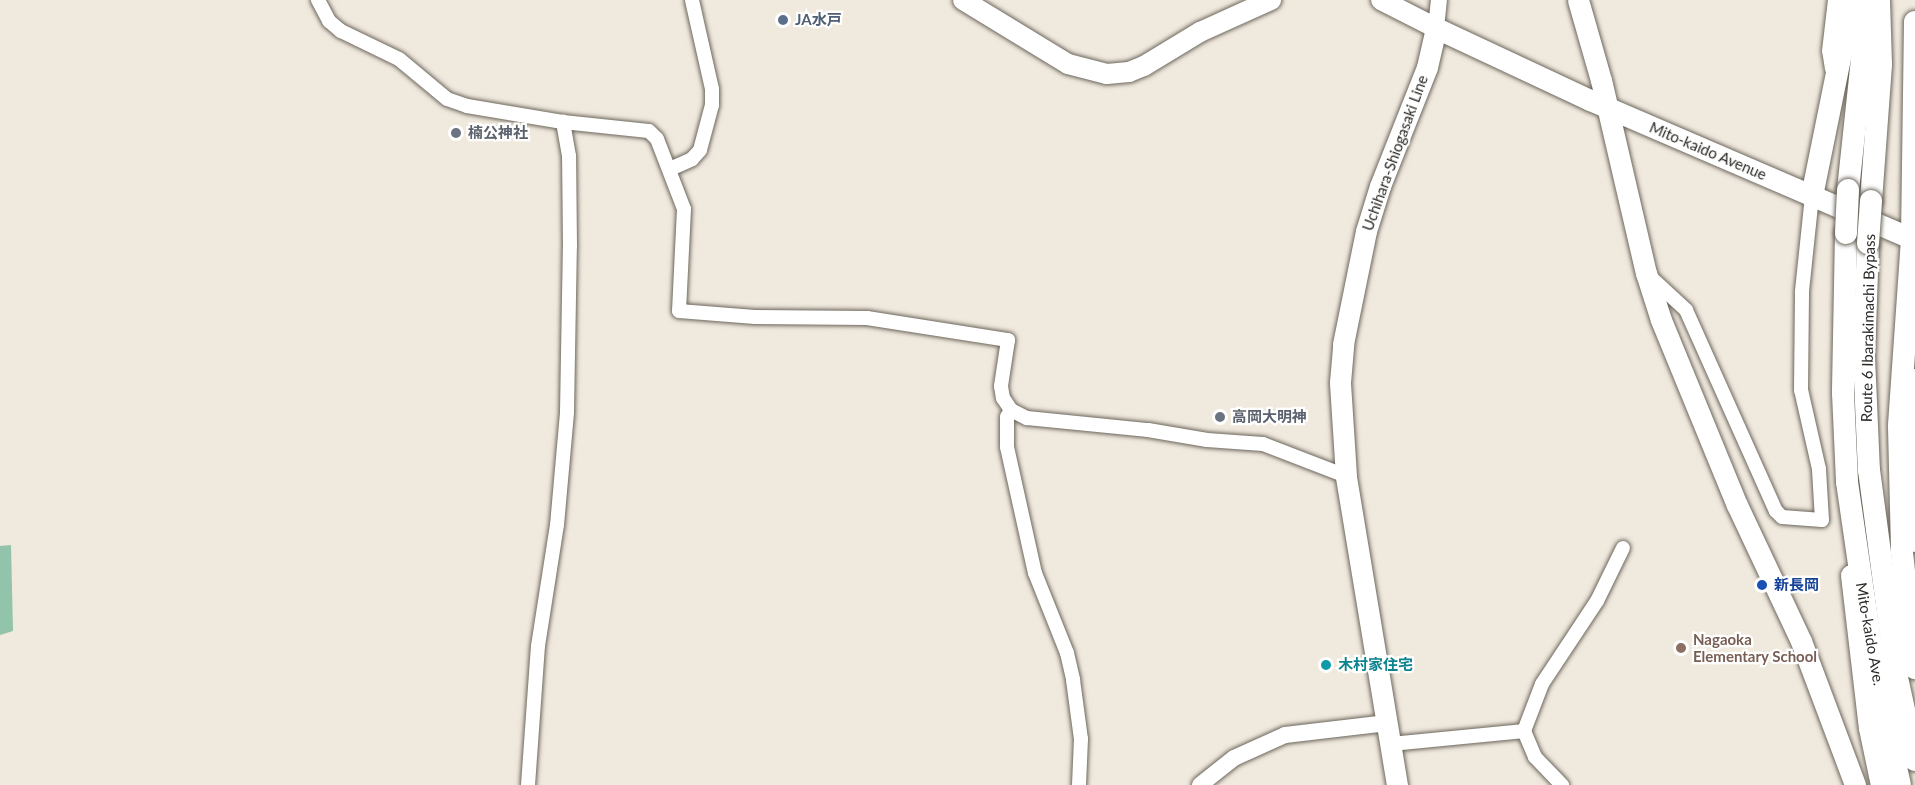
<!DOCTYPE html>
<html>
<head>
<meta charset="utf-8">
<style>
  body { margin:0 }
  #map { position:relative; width:1915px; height:785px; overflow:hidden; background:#f0e9de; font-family:Lato,"Noto Sans JP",sans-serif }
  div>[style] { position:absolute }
  .forest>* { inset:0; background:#91c4aa }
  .roads { filter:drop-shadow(0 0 2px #6c665c) drop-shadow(0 0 2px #6c665c) }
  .minor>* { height:14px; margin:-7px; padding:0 7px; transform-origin:7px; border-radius:7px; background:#fff }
  .tertiary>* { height:16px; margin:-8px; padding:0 8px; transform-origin:8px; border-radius:8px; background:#fff }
  .secondary>* { height:20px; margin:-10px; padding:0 10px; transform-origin:10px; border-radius:10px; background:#fff }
  .primary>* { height:21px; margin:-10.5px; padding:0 10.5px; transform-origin:10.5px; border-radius:10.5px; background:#fff }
  .trunk>* { height:22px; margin:-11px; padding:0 11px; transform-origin:11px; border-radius:11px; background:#fff }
  .bridges { filter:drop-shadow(0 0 2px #6c665c) drop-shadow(0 0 2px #6c665c) }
  .trunk-bridge>* { height:22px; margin:-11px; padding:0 11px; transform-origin:11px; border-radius:11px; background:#fff }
  .dots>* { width:16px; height:16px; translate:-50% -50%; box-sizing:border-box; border:3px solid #fff; border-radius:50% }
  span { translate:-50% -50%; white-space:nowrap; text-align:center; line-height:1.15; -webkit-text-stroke:4.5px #fff; paint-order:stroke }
  .service-label { font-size:15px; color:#4e5e75; font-weight:700 }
  .left { translate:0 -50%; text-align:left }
  .worship-label { font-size:15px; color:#5b616d; font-weight:700 }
  .street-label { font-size:15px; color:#2b2925 }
  .transit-label { font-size:15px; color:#164399; font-weight:700 }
  .education-label { font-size:15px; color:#785e54; font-weight:700 }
  .culture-label { font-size:15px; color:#0d838f; font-weight:700 }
</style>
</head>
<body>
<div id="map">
  <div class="forest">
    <i style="clip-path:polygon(11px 545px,13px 631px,0 635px,0 546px)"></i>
  </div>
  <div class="roads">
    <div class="minor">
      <i style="left:318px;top:0;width:24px;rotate:62deg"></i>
      <i style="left:329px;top:21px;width:16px;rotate:40deg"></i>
      <i style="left:341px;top:31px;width:64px;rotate:25.8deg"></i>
      <i style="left:399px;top:59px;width:62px;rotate:39.8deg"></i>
      <i style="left:447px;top:99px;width:21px;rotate:19deg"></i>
      <i style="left:467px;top:106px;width:97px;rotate:9.5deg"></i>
      <i style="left:563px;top:122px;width:86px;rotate:6deg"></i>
      <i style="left:649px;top:131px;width:11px;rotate:45deg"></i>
      <i style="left:657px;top:139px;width:75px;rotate:68.9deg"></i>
      <i style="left:684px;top:209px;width:102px;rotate:92.8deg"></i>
      <i style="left:679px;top:311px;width:76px;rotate:4.5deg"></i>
      <i style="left:755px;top:317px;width:112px;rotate:0.5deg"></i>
      <i style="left:867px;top:318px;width:143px;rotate:8.9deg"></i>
      <i style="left:1008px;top:340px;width:47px;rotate:98.7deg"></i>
      <i style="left:1001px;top:386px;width:12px;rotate:81deg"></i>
      <i style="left:1003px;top:398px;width:14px;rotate:56deg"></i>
      <i style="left:1011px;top:410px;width:8px;rotate:120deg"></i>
      <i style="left:1007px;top:417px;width:30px;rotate:90deg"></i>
      <i style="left:1007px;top:447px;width:129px;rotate:77.5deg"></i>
      <i style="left:1035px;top:573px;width:86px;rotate:68.2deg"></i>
      <i style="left:1067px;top:653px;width:28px;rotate:77deg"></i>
      <i style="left:1073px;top:680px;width:60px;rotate:82.3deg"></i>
      <i style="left:1081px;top:739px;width:46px;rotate:92.5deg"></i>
      <i style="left:1832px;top:69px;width:18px;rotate:-99deg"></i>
      <i style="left:1829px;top:51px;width:51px;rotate:-83.3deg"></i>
      <i style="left:670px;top:169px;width:24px;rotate:-24deg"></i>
      <i style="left:692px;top:159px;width:12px;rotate:-48deg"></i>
      <i style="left:700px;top:150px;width:47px;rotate:-75.1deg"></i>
      <i style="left:712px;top:105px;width:16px;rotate:-90deg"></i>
      <i style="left:712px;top:89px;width:91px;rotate:-102.7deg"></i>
      <i style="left:1647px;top:274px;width:53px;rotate:42.7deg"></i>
      <i style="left:1686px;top:310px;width:220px;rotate:65.9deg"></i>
      <i style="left:1776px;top:511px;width:8px;rotate:45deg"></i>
      <i style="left:1782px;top:517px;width:40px;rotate:4.3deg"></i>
      <i style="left:1822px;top:520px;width:51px;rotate:-93.4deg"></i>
      <i style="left:1819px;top:469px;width:81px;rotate:-102.8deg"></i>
      <i style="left:1801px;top:390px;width:99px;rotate:-89.4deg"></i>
      <i style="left:1802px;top:291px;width:96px;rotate:-84deg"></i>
      <i style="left:1915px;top:376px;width:94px;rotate:91.8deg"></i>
      <i style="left:1912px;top:470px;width:75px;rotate:87.7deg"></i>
      <i style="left:1011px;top:410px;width:18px;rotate:27deg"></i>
      <i style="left:1027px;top:418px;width:122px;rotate:5.7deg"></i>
      <i style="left:1148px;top:430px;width:60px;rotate:9.6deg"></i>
      <i style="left:1207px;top:440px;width:56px;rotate:4.1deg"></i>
      <i style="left:1263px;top:444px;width:89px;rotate:21.1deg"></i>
      <i style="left:1524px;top:731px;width:50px;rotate:-69deg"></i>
      <i style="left:1542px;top:684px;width:100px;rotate:-56.5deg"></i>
      <i style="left:1597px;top:601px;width:59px;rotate:-63.9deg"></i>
      <i style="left:1391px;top:744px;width:134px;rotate:-5.6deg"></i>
      <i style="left:1524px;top:731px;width:28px;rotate:67deg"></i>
      <i style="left:1535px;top:757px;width:39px;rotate:46deg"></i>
      <i style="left:528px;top:785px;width:139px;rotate:-85.9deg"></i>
      <i style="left:538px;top:646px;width:122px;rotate:-81.1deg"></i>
      <i style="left:557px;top:525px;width:113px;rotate:-84.9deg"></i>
      <i style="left:567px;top:412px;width:166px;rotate:-89deg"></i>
      <i style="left:570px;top:246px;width:90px;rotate:-90.6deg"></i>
      <i style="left:569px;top:156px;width:35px;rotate:-100deg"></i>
    </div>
    <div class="tertiary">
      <i style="left:1436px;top:28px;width:28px;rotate:-84deg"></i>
      <i style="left:1200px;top:785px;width:43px;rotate:-38.5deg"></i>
      <i style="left:1234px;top:758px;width:56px;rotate:-24.3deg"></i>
      <i style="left:1285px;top:735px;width:103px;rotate:-6.7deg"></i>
    </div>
    <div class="secondary">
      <i style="left:963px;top:0;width:123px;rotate:31.4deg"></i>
      <i style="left:1068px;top:64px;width:40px;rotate:14.4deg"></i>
      <i style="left:1107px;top:74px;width:22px;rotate:-5deg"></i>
      <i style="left:1129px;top:72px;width:16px;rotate:-22deg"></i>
      <i style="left:1144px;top:66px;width:66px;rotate:-31.3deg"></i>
      <i style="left:1200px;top:32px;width:78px;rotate:-24.3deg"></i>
      <i style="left:1381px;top:0;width:62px;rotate:27deg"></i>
    </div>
    <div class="primary">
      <i style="left:1578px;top:0;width:83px;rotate:74deg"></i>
      <i style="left:1601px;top:80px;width:198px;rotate:76.9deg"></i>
      <i style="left:1646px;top:273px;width:49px;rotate:72.3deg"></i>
      <i style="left:1661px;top:320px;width:200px;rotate:67.7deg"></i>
      <i style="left:1737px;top:505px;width:150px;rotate:64.8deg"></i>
      <i style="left:1801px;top:641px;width:154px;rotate:69.4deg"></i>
      <i style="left:1851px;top:575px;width:154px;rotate:83.3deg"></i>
      <i style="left:1869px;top:728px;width:58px;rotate:78.1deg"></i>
      <i style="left:1397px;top:785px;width:313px;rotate:-99.4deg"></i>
      <i style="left:1346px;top:476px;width:94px;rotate:-93.7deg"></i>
      <i style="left:1340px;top:382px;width:38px;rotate:-85deg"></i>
      <i style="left:1343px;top:344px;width:115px;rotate:-78.5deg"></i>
      <i style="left:1366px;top:231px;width:47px;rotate:-72.7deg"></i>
      <i style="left:1380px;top:186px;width:128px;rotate:-68.4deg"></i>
      <i style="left:1427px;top:67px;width:40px;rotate:-77deg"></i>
      <i style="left:1436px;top:28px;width:170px;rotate:25.1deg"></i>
      <i style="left:1590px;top:100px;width:354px;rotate:23.3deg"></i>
    </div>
    <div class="trunk">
      <i style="left:1915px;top:22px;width:217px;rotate:90.8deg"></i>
      <i style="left:1912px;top:239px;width:188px;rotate:94deg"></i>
      <i style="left:1899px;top:427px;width:126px;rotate:88.6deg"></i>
      <i style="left:1902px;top:553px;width:116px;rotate:83.6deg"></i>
      <i style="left:1848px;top:190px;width:187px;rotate:-83.9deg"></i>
      <i style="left:1812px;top:196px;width:200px;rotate:-78.5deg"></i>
      <i style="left:1871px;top:201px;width:137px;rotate:-85.8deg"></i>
      <i style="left:1881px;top:64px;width:64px;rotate:-91.8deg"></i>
      <i style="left:1846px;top:233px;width:160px;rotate:91.1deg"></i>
      <i style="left:1843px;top:393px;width:89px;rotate:87.4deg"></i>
      <i style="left:1847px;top:482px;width:187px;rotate:81.7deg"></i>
      <i style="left:1874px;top:667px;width:121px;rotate:77.6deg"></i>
      <i style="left:1868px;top:243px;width:114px;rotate:92deg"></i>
      <i style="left:1864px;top:357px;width:113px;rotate:87.5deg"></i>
      <i style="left:1869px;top:470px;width:205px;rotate:82.4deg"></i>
      <i style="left:1896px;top:673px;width:89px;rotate:77.7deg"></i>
    </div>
  </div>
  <div class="bridges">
    <div class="trunk-bridge">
      <i style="left:1846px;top:233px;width:43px;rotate:-87.3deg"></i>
      <i style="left:1868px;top:243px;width:42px;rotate:-85.9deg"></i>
    </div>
  </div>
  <div class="dots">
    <i style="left:783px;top:20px;background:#5c6f8a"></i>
    <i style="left:456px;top:133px;background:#6b7280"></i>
    <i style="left:1220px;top:417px;background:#6b7280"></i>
    <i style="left:1762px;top:585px;background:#1a4fb4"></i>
    <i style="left:1681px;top:648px;background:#8d6e63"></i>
    <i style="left:1326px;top:665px;background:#0f9aa8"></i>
  </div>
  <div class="service-label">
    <span class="left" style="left:795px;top:20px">JA水戸</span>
  </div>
  <div class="worship-label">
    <span class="left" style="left:468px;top:133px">楠公神社</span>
    <span class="left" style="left:1232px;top:417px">高岡大明神</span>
  </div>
  <div class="street-label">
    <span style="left:1708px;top:151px;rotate:23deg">Mito-kaido Avenue</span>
    <span style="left:1395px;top:153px;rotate:-70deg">Uchihara-Shiogasaki Line</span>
    <span style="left:1868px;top:328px;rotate:-89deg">Route 6 Ibarakimachi Bypass</span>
    <span style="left:1870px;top:634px;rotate:80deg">Mito-kaido Ave.</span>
  </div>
  <div class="transit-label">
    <span class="left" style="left:1774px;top:585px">新長岡</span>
  </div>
  <div class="education-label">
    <span class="left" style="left:1693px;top:648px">Nagaoka<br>Elementary School</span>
  </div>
  <div class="culture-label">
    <span class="left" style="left:1338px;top:665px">木村家住宅</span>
  </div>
</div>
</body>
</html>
